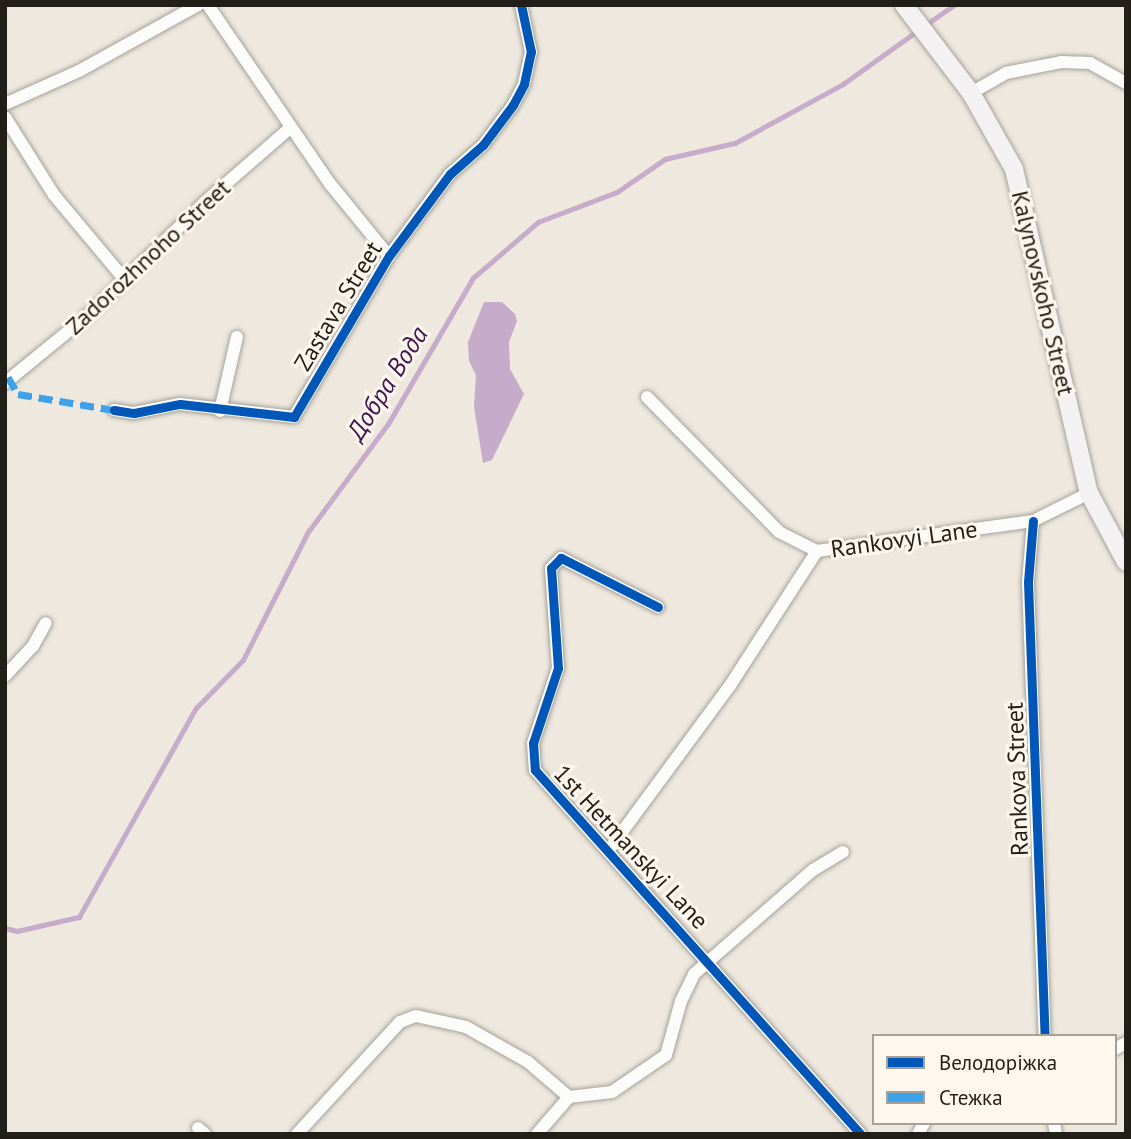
<!DOCTYPE html>
<html>
<head>
<meta charset="utf-8">
<style>
  body { margin:0 }
  #map { position:relative; width:1131px; height:1139px; overflow:hidden; background:#eee8de; font-family:"PT Sans",sans-serif }
  div>[style] { position:absolute }
  .water>* { inset:0; background:#c7abca }
  .stream>* { height:4.5px; margin:-2.25px; padding:0 2.25px; transform-origin:2.25px; border-radius:2.25px; background:#c7abca }
  .roads { filter:drop-shadow(0 0 2px #a6a29a) drop-shadow(0 0 2px #a6a29a) }
  .street>* { height:12px; margin:-6px; padding:0 6px; transform-origin:6px; border-radius:6px; background:#fcfcfa }
  .secondary>* { height:18px; margin:-9px; padding:0 9px; transform-origin:9px; border-radius:9px; background:#f4f1f2 }
  .quiet>* { height:7px; margin-top:-3.5px; transform-origin:0; background:repeating-linear-gradient(90deg,#3ea2ea 0 14px,transparent 0 21px) }
  .cycleway>* { height:9px; margin:-4.5px; padding:0 4.5px; transform-origin:4.5px; border-radius:4.5px; background:#0057b8 }
  span { translate:-50% -50%; white-space:nowrap; text-align:center; line-height:1.15; -webkit-text-stroke:6px #fef7ed; paint-order:stroke }
  .street-label { font-size:24px; color:#221e18 }
  .water-label { font-size:26px; color:#451551; font-style:italic }
  .frame { position:absolute; inset:0; border:7px solid #221e18; pointer-events:none }
  .legend { position:absolute; left:872px; top:1034px; width:245px; height:91px; box-sizing:border-box; background:#fef7ed; border:2px solid #a6a098; margin:0; padding:9px 12px; list-style:none; font-size:21px; color:#221e18 }
  .legend li { display:flex; align-items:center; gap:14px; height:35px }
  .legend b { width:35px; border:2px solid #a6a098 }
</style>
</head>
<body>
<div id="map">
  <div class="water">
    <i style="clip-path:polygon(484px 302px,502px 302px,515px 314px,517px 321px,509px 342px,510px 369px,524px 394px,492px 460px,483px 463px,474px 407px,476px 375px,469px 361px,468px 342px)"></i>
  </div>
  <div class="stream">
    <i style="left:924px;top:26px;width:37px;rotate:-35deg"></i>
    <i style="left:5px;top:928px;width:12px;rotate:14deg"></i>
    <i style="left:17px;top:931px;width:64px;rotate:-12.7deg"></i>
    <i style="left:79px;top:917px;width:240px;rotate:-60.8deg"></i>
    <i style="left:196px;top:708px;width:67px;rotate:-45.6deg"></i>
    <i style="left:243px;top:660px;width:144px;rotate:-63.1deg"></i>
    <i style="left:308px;top:532px;width:134px;rotate:-53.5deg"></i>
    <i style="left:388px;top:424px;width:169px;rotate:-59.8deg"></i>
    <i style="left:473px;top:278px;width:86px;rotate:-40.7deg"></i>
    <i style="left:538px;top:222px;width:85px;rotate:-20.8deg"></i>
    <i style="left:617px;top:192px;width:58px;rotate:-34.5deg"></i>
    <i style="left:665px;top:159px;width:72px;rotate:-12.9deg"></i>
    <i style="left:735px;top:143px;width:123px;rotate:-28.6deg"></i>
    <i style="left:843px;top:84px;width:91px;rotate:-35.6deg"></i>
  </div>
  <div class="roads">
    <div class="street">
      <i style="left:208px;top:5px;width:218px;rotate:55.7deg"></i>
      <i style="left:331px;top:185px;width:92px;rotate:50.8deg"></i>
      <i style="left:971px;top:93px;width:40px;rotate:-29.7deg"></i>
      <i style="left:1006px;top:73px;width:56px;rotate:-11.3deg"></i>
      <i style="left:1061px;top:62px;width:29px;rotate:2deg"></i>
      <i style="left:1090px;top:63px;width:41px;rotate:29.1deg"></i>
      <i style="left:5px;top:104px;width:81px;rotate:-24deg"></i>
      <i style="left:79px;top:71px;width:136px;rotate:-29deg"></i>
      <i style="left:5px;top:117px;width:92px;rotate:57.9deg"></i>
      <i style="left:54px;top:195px;width:111px;rotate:50.1deg"></i>
      <i style="left:5px;top:383px;width:106px;rotate:-39.3deg"></i>
      <i style="left:87px;top:316px;width:165px;rotate:-44deg"></i>
      <i style="left:206px;top:201px;width:111px;rotate:-41deg"></i>
      <i style="left:647px;top:397px;width:189px;rotate:45.6deg"></i>
      <i style="left:779px;top:532px;width:42px;rotate:26.6deg"></i>
      <i style="left:817px;top:551px;width:218px;rotate:-7.9deg"></i>
      <i style="left:1033px;top:521px;width:63px;rotate:-26.6deg"></i>
      <i style="left:114px;top:410px;width:20px;rotate:9deg"></i>
      <i style="left:134px;top:413px;width:47px;rotate:-11.1deg"></i>
      <i style="left:180px;top:404px;width:115px;rotate:6.5deg"></i>
      <i style="left:294px;top:417px;width:187px;rotate:-59.5deg"></i>
      <i style="left:389px;top:256px;width:102px;rotate:-53.4deg"></i>
      <i style="left:450px;top:174px;width:44px;rotate:-41.3deg"></i>
      <i style="left:483px;top:145px;width:50px;rotate:-53.1deg"></i>
      <i style="left:513px;top:105px;width:24px;rotate:-62deg"></i>
      <i style="left:524px;top:84px;width:33px;rotate:-78deg"></i>
      <i style="left:531px;top:52px;width:48px;rotate:-102deg"></i>
      <i style="left:220px;top:411px;width:76px;rotate:-77.1deg"></i>
      <i style="left:1033px;top:521px;width:61px;rotate:94.7deg"></i>
      <i style="left:1028px;top:582px;width:454px;rotate:87.9deg"></i>
      <i style="left:658px;top:607px;width:109px;rotate:-153.2deg"></i>
      <i style="left:561px;top:558px;width:14px;rotate:135deg"></i>
      <i style="left:551px;top:568px;width:100px;rotate:86deg"></i>
      <i style="left:558px;top:668px;width:79px;rotate:108.4deg"></i>
      <i style="left:533px;top:743px;width:27px;rotate:86deg"></i>
      <i style="left:535px;top:770px;width:488px;rotate:48.2deg"></i>
      <i style="left:5px;top:676px;width:41px;rotate:-47deg"></i>
      <i style="left:33px;top:646px;width:26px;rotate:-61deg"></i>
      <i style="left:608px;top:851px;width:207px;rotate:-53.6deg"></i>
      <i style="left:731px;top:684px;width:158px;rotate:-57.1deg"></i>
      <i style="left:1115px;top:1049px;width:13px;rotate:-29deg"></i>
      <i style="left:1054px;top:1123px;width:11px;rotate:80deg"></i>
      <i style="left:198px;top:1128px;width:9px;rotate:41deg"></i>
      <i style="left:297px;top:1134px;width:152px;rotate:-47.4deg"></i>
      <i style="left:400px;top:1022px;width:17px;rotate:-21deg"></i>
      <i style="left:416px;top:1016px;width:51px;rotate:12.4deg"></i>
      <i style="left:466px;top:1027px;width:71px;rotate:29.4deg"></i>
      <i style="left:528px;top:1062px;width:54px;rotate:40.5deg"></i>
      <i style="left:537px;top:1134px;width:49px;rotate:-49.1deg"></i>
      <i style="left:569px;top:1097px;width:43px;rotate:-6.6deg"></i>
      <i style="left:612px;top:1092px;width:65px;rotate:-34.4deg"></i>
      <i style="left:666px;top:1055px;width:56px;rotate:-74.5deg"></i>
      <i style="left:681px;top:1001px;width:30px;rotate:-64deg"></i>
      <i style="left:694px;top:974px;width:158px;rotate:-41.2deg"></i>
      <i style="left:813px;top:870px;width:35px;rotate:-31deg"></i>
      <i style="left:918px;top:1134px;width:13px;rotate:-61deg"></i>
    </div>
    <div class="secondary">
      <i style="left:904px;top:5px;width:111px;rotate:52.7deg"></i>
      <i style="left:971px;top:93px;width:87px;rotate:60.5deg"></i>
      <i style="left:1014px;top:169px;width:333px;rotate:77deg"></i>
      <i style="left:1089px;top:493px;width:78px;rotate:61.8deg"></i>
    </div>
  </div>
  <div class="quiet">
    <i style="left:8px;top:377px;width:20px;rotate:60deg"></i>
    <i style="left:18px;top:394px;width:97px;rotate:9.5deg"></i>
  </div>
  <div class="cycleway">
    <i style="left:114px;top:410px;width:20px;rotate:9deg"></i>
    <i style="left:134px;top:413px;width:47px;rotate:-11.1deg"></i>
    <i style="left:180px;top:404px;width:115px;rotate:6.5deg"></i>
    <i style="left:294px;top:417px;width:187px;rotate:-59.5deg"></i>
    <i style="left:389px;top:256px;width:102px;rotate:-53.4deg"></i>
    <i style="left:450px;top:174px;width:44px;rotate:-41.3deg"></i>
    <i style="left:483px;top:145px;width:50px;rotate:-53.1deg"></i>
    <i style="left:513px;top:105px;width:24px;rotate:-62deg"></i>
    <i style="left:524px;top:84px;width:33px;rotate:-78deg"></i>
    <i style="left:531px;top:52px;width:48px;rotate:-102deg"></i>
    <i style="left:1033px;top:521px;width:61px;rotate:94.7deg"></i>
    <i style="left:1028px;top:582px;width:454px;rotate:87.9deg"></i>
    <i style="left:658px;top:607px;width:109px;rotate:-153.2deg"></i>
    <i style="left:561px;top:558px;width:14px;rotate:135deg"></i>
    <i style="left:551px;top:568px;width:100px;rotate:86deg"></i>
    <i style="left:558px;top:668px;width:79px;rotate:108.4deg"></i>
    <i style="left:533px;top:743px;width:27px;rotate:86deg"></i>
    <i style="left:535px;top:770px;width:488px;rotate:48.2deg"></i>
  </div>
  <div class="street-label">
    <span style="left:148px;top:257px;rotate:-43deg">Zadorozhnoho Street</span>
    <span style="left:1043px;top:293px;rotate:77deg">Kalynovskoho Street</span>
    <span style="left:338px;top:306px;rotate:-59deg">Zastava Street</span>
    <span style="left:904px;top:539px;rotate:-8deg">Rankovyi Lane</span>
    <span style="left:1017px;top:779px;rotate:-92deg">Rankova Street</span>
    <span style="left:631px;top:847px;rotate:47deg">1st Hetmanskyi Lane</span>
  </div>
  <div class="water-label">
    <span style="left:387px;top:383px;rotate:-58deg">Добра Вода</span>
  </div>
  <div class="frame"></div>
  <ul class="legend">
  <li><b style="height:9px;background:#0057b8"></b>Велодоріжка</li>
  <li><b style="height:9px;background:#3ea2ea"></b>Стежка</li>
  </ul>
</div>
</body>
</html>
